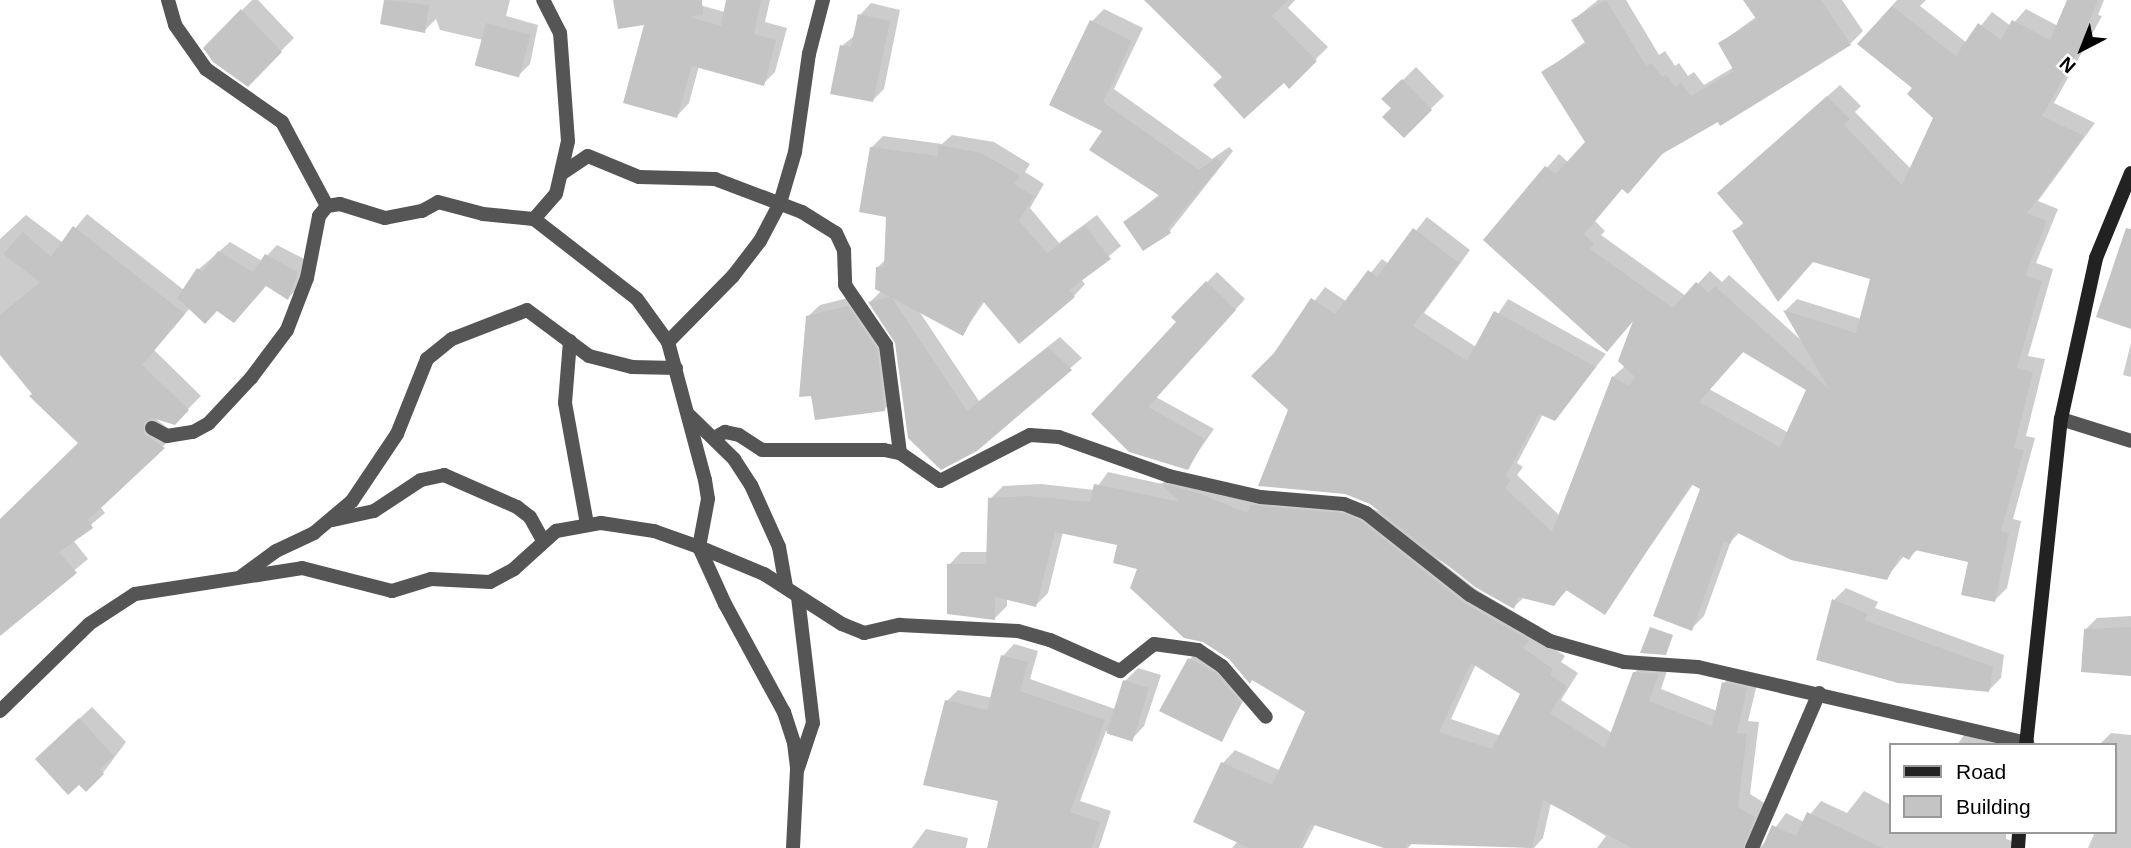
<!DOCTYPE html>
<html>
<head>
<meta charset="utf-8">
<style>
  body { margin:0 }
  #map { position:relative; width:2131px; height:848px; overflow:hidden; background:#fff; font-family:Helvetica,sans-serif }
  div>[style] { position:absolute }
  .shadow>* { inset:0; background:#0003 }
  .building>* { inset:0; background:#c4c4c4; transform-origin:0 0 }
  .minor>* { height:14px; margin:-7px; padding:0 7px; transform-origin:7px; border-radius:7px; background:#555 }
  .secondary>* { height:14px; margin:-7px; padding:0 7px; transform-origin:7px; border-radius:7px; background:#222 }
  span { translate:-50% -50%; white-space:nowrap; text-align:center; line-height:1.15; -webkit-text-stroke:5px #fff; paint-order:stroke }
  .legend { position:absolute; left:1889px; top:743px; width:228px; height:91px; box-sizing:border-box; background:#fff; border:2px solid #999; margin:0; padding:9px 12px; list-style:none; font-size:21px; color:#000 }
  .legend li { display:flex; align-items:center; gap:14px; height:35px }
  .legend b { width:35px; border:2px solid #999 }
  .north { position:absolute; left:2047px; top:14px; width:70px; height:70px; -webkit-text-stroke:5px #fff; paint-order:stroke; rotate:222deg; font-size:19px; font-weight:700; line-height:28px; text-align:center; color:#000 }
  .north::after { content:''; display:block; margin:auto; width:24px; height:32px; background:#000; clip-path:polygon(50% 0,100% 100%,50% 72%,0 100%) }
</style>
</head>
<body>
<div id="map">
  <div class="shadow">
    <i style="clip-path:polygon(252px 0,258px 0,294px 38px,248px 84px,205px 48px)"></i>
    <i style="clip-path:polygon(385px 0,510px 0,506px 16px,538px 25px,530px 64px,520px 74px,483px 40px,440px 30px,436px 19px,424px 31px,382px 23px)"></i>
    <i style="clip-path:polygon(615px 0,681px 0,725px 12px,728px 0,770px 0,765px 22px,787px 28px,775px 72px,763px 84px,699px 66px,689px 103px,677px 116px,646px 23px)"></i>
    <i style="clip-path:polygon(1165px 0,1295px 0,1288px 8px,1328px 47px,1289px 86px,1284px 80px,1224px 77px)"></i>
    <i style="clip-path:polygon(evenodd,1598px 0,1626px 0,1659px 55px,1665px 51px,1675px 66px,1679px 63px,1688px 76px,1694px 72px,1704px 85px,1734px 67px,1720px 43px,1756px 17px,1746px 0,1842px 0,1863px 31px,1850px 44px,1721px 124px,1718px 120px,1665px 151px,1640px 179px,1623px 187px,1595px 221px,1605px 231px,1601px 235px,1686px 296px,1710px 271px,1722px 282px,1729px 275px,1802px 341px,1785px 311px,1797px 299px,1861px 319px,1872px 278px,1735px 231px,1744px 222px,1732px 181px,1840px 85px,1861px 106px,1855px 112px,1911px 169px,1936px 118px,1914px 87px,1859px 44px,1897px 0,1926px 0,1920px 6px,1967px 43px,1992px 12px,2011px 26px,2026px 9px,2058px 26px,2069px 0,2104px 0,2098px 15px,2102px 16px,2054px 103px,2095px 123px,2038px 201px,2058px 209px,2036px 263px,2053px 269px,2028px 356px,2045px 359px,2026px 436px,2035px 438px,2013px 519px,2021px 521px,2007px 588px,1995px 600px,1970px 561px,1918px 549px,1909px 558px,1904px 556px,1886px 578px,1740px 532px,1731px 541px,1704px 616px,1691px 629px,1703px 488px,1694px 483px,1605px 612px,1568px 589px,1553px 604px,1524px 597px,1514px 607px,1436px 558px,1477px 590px,1540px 627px,1534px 635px,1565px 656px,1561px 662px,1578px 673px,1561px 700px,1612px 733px,1634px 673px,1647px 660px,1670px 662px,1661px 689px,1717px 711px,1724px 683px,1736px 671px,1759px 676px,1748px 721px,1759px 722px,1750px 794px,1766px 804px,1755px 831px,1762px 846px,1786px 813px,1804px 822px,1821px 801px,1847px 813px,1864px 791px,1891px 805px,1891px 832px,2006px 832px,2006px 839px,2016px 842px,2014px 848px,1597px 848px,1606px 836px,1551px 803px,1543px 838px,1534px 848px,1413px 842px,1408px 848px,1389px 848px,1316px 823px,1303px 848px,1232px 848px,1238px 841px,1195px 821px,1223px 763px,1235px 750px,1281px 771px,1307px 711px,1230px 658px,1119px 544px,1063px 532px,1048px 593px,1036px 605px,1007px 598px,1007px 606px,995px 618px,949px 565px,961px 552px,988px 552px,990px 499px,1003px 486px,1041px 484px,1095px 490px,1108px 472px,1162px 484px,1175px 472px,1258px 500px,1355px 502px,1381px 512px,1290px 409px,1275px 354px,1325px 287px,1347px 302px,1382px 259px,1389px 264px,1427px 217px,1470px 250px,1424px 313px,1476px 347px,1508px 299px,1606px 354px,1555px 419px,1543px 414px,1517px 463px,1523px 467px,1517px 475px,1560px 516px,1613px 377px,1625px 366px,1636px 318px,1619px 337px,1485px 239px,1559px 154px,1569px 163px,1587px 142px,1543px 73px,1586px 41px,1573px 20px,1598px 0,1744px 351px,1808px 389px,1789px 433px,1709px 389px,1744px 351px,1598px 0,1476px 664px,1522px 694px,1501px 736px,1451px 719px,1476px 664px)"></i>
    <i style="clip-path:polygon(871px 3px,900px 10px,884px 89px,873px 100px,842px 46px,855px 35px,860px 15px)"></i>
    <i style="clip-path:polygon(1104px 9px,1143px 28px,1114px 89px,1212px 159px,1229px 147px,1233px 151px,1170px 231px,1125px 222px,1160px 194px,1105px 130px,1092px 21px)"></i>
    <i style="clip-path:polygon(1416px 67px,1444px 96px,1404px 135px,1393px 108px,1384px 99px)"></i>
    <i style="clip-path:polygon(952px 135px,994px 142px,1030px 164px,1025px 172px,1044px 184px,1030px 208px,1059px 243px,1097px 215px,1121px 246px,1081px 279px,1085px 284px,1074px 296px,985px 301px,962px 334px,919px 311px,979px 401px,1060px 337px,1082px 358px,976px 450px,870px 302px,882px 290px,877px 268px,886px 259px,888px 216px,871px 148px,883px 136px,942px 144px)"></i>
    <i style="clip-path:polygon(87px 214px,184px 290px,199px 269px,230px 242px,262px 261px,277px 245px,308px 261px,298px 288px,288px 298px,267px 284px,217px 309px,190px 308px,154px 350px,201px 396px,174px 423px,153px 417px,176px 434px,100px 506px,105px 513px,73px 540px,88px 559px,0 632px,0 521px,80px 443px,0 352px,0 239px,26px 215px,63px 243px)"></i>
    <i style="clip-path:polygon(1217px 272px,1245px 299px,1156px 397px,1214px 429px,1187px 468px,1130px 450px,1178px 322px,1173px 317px)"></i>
    <i style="clip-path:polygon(860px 295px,888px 336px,896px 397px,884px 410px,807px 317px,820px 305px)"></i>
    <i style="clip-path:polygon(2131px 343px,2131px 377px,2123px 375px)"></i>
    <i style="clip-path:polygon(1846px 588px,1878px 602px,1875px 608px,2004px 655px,2001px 678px,1989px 690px,1899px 681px,1834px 600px)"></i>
    <i style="clip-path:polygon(2131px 616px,2131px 671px,2085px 630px,2097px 618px)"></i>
    <i style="clip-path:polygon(1014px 644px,1038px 651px,1030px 679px,1115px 709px,1125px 681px,1138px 668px,1161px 675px,1144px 726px,1132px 739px,1106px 731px,1080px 801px,1111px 811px,1099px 848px,1059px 848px,1000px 800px,947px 701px,958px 690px,992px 698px,1003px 656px)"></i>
    <i style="clip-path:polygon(1196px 653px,1222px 667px,1246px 696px,1221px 740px,1190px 659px)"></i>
    <i style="clip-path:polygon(92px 707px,126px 742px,103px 773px,79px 782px,50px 746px)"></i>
    <i style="clip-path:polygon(1970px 727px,2018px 745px,1957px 745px)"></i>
    <i style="clip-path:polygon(2111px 733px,2131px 735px,2131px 848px,2088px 848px,2095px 832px,2115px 832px,2115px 745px,2099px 745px)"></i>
    <i style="clip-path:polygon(926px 829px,968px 838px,966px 848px,912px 848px)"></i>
  </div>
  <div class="building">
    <i style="clip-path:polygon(384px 0,429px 5px,425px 33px,380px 24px)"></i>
    <i style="clip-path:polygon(613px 0,702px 0,703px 15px,689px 17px,721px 26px,726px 0,761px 0,754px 34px,776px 40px,764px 86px,692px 66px,677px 118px,623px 103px,644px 25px,618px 29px)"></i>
    <i style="clip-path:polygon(1144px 0,1288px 0,1272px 16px,1317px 61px,1289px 89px,1284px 83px,1244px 119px,1213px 85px,1222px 77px)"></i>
    <i style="clip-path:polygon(evenodd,1606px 0,1646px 66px,1652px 63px,1662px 77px,1666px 74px,1675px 87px,1681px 83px,1691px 96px,1734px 71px,1718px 43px,1757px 20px,1743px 0,1821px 0,1851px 45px,1720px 126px,1718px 122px,1662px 154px,1628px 194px,1622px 189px,1584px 234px,1594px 244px,1590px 249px,1673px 308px,1696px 282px,1709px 293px,1715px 286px,1829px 389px,1783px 310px,1856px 333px,1870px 279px,1813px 262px,1778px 302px,1732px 231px,1744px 224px,1717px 193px,1827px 96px,1850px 119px,1844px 125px,1902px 185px,1933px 118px,1907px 94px,1912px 88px,1857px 44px,1892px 6px,1956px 56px,1978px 23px,2001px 40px,2012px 20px,2050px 40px,2067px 0,2098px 0,2087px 27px,2091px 29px,2042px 116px,2084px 136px,2027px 213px,2047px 221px,2025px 275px,2042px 281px,2017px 368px,2033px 372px,2014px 448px,2024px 450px,2001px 531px,2009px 533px,1995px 602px,1961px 595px,1968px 562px,1915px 550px,1909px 560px,1900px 555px,1887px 580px,1791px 560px,1736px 532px,1730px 544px,1724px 541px,1692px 631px,1653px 616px,1700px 489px,1691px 484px,1605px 615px,1566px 590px,1554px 606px,1518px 597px,1514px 609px,1475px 587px,1370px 504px,1345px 494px,1258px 486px,1288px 410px,1251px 376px,1274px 353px,1311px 298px,1335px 314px,1368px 270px,1377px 277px,1413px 228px,1459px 263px,1413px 326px,1467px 361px,1494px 311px,1596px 367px,1555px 421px,1539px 414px,1506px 476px,1511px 480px,1505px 488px,1552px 532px,1612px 376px,1629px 386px,1635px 377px,1618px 361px,1633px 321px,1607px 352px,1483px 240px,1545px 166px,1556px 174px,1585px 142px,1541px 72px,1586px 44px,1571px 20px,1606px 0,1743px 352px,1806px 390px,1780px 447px,1699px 402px,1743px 352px)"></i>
    <i style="clip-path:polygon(241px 9px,282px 52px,248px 87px,213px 62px,203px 48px)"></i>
    <i style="clip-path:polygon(858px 14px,890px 21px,873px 102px,830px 94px,840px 45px,851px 47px)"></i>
    <i style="clip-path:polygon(1090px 20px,1132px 41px,1103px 102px,1199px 170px,1217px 158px,1222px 164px,1168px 228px,1171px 233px,1143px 251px,1123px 222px,1160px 196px,1089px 150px,1102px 131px,1049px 105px)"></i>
    <i style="left:486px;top:23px;width:46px;height:44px;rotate:15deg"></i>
    <i style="clip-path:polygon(1402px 79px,1432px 110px,1404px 138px,1382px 117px,1391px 108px,1381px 99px)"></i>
    <i style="clip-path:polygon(938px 145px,982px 153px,1020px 176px,1014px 184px,1034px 196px,1019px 221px,1047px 253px,1085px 226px,1111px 259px,1069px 290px,1075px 297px,1019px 344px,982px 300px,963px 336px,892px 298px,967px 411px,1048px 347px,1072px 370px,977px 451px,941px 470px,908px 438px,895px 343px,868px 302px,890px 297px,875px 289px,876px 267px,884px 267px,886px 217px,859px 212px,870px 147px,938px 156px)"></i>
    <i style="clip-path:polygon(73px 226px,185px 314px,142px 365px,189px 410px,175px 425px,152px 418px,144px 423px,144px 434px,165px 448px,88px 520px,93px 528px,59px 552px,77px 573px,0 636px,0 519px,78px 443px,29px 396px,32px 394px,0 355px,0 315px,40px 282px,3px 254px,23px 232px,51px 257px)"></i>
    <i style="clip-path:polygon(2126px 228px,2131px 229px,2131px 329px,2096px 317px)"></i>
    <i style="clip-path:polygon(218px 251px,253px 272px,265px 254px,298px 272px,288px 300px,266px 286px,234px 323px,217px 311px,205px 324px,177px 298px,197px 268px,203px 272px)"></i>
    <i style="clip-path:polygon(1206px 281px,1236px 310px,1148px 407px,1205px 439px,1188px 470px,1129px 452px,1091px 414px,1176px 322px,1171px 317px)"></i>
    <i style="clip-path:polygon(848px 306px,877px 349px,885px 411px,815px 420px,811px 396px,799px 397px,806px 316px)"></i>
    <i style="clip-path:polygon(evenodd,1160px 483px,1198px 493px,1247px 513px,1251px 505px,1342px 513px,1361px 521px,1464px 603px,1529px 640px,1523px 648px,1553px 669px,1550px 675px,1567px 686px,1550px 713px,1605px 748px,1633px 672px,1659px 674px,1649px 701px,1712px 726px,1722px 682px,1747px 688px,1737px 733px,1747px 734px,1738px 807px,1755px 817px,1743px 848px,1632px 848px,1543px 800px,1532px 848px,1407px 844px,1406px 848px,1384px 848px,1311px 824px,1299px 848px,1249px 848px,1193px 822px,1221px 762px,1272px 785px,1305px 712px,1252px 680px,1250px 684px,1229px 659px,1203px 642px,1184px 638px,1130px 588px,1137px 569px,1113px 563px,1117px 545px,1055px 532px,1036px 607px,995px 597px,995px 620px,947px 614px,947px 564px,986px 564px,988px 498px,1028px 496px,1090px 502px,1094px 484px,1180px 502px,1160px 483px,1471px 663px,1520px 694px,1492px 749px,1439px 732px,1471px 663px)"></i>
    <i style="clip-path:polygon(1832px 599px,1868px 614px,1864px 620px,1993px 667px,1989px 692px,1898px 683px,1816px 660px)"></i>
    <i style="clip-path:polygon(1650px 627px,1673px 635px,1666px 655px,1640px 653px)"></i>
    <i style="clip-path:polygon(2131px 627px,2131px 676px,2081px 672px,2084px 629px)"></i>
    <i style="clip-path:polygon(1001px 655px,1028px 662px,1020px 691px,1105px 720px,1070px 812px,1100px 822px,1092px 848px,987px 848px,998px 801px,923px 785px,945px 700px,987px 710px)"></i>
    <i style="clip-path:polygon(1188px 658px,1216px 673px,1241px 703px,1222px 742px,1159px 711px)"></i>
    <i style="left:1123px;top:680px;width:27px;height:56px;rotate:17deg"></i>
    <i style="clip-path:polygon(79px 718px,114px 756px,100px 769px,104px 774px,86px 792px,79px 785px,68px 795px,35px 759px)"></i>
    <i style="clip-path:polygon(1807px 812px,1883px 848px,1762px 848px,1772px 825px,1796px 836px)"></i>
  </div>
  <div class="minor">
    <i style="left:168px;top:0;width:26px;rotate:74deg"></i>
    <i style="left:175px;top:25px;width:54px;rotate:54.8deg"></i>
    <i style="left:206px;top:69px;width:93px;rotate:34.9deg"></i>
    <i style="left:282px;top:122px;width:95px;rotate:61.8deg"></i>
    <i style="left:561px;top:174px;width:32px;rotate:-34deg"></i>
    <i style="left:588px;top:156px;width:55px;rotate:22.4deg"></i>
    <i style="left:639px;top:177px;width:76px;rotate:1.5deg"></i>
    <i style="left:715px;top:179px;width:93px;rotate:20.8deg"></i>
    <i style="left:802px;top:212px;width:40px;rotate:32deg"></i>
    <i style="left:836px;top:233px;width:19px;rotate:65deg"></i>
    <i style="left:844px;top:250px;width:35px;rotate:88deg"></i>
    <i style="left:845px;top:285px;width:73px;rotate:55.7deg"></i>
    <i style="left:886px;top:345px;width:109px;rotate:82.6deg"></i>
    <i style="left:534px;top:219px;width:33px;rotate:-49deg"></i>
    <i style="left:556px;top:194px;width:54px;rotate:-77.2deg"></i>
    <i style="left:568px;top:141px;width:108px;rotate:-94.2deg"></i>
    <i style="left:560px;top:33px;width:37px;rotate:-117deg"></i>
    <i style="left:570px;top:341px;width:62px;rotate:94.6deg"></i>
    <i style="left:565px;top:403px;width:123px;rotate:79.7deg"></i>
    <i style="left:668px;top:342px;width:93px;rotate:-45.4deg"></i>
    <i style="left:733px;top:276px;width:44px;rotate:-52.4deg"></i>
    <i style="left:760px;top:241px;width:43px;rotate:-62.2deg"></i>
    <i style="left:780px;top:203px;width:53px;rotate:-73.6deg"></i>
    <i style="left:795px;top:152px;width:99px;rotate:-81.9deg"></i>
    <i style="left:809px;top:54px;width:56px;rotate:-75.5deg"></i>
    <i style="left:690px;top:416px;width:62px;rotate:44.3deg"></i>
    <i style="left:734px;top:459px;width:31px;rotate:57deg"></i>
    <i style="left:751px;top:485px;width:68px;rotate:65.7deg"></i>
    <i style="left:779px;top:547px;width:40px;rotate:80deg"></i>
    <i style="left:2061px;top:419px;width:73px;rotate:17.4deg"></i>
    <i style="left:152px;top:428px;width:17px;rotate:28deg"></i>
    <i style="left:167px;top:436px;width:26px;rotate:-9deg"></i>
    <i style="left:193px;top:432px;width:18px;rotate:-29deg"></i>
    <i style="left:209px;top:423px;width:62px;rotate:-47deg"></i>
    <i style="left:251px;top:378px;width:60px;rotate:-53.1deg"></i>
    <i style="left:287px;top:330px;width:56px;rotate:-69deg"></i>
    <i style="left:307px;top:278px;width:63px;rotate:-79deg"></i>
    <i style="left:319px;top:216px;width:13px;rotate:-51deg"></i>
    <i style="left:327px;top:206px;width:13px;rotate:-9deg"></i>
    <i style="left:340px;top:204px;width:47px;rotate:17.3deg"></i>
    <i style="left:385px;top:218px;width:38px;rotate:-11deg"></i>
    <i style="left:422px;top:211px;width:18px;rotate:-29deg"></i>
    <i style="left:438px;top:202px;width:47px;rotate:14.9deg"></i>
    <i style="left:483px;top:214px;width:51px;rotate:5.6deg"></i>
    <i style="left:534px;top:219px;width:130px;rotate:37.8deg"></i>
    <i style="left:637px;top:299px;width:53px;rotate:54.2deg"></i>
    <i style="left:668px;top:342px;width:143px;rotate:75deg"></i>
    <i style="left:705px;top:480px;width:19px;rotate:81deg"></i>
    <i style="left:708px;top:499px;width:49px;rotate:100.6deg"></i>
    <i style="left:699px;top:547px;width:63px;rotate:65.5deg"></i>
    <i style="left:725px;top:604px;width:123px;rotate:61.4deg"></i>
    <i style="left:784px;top:712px;width:33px;rotate:72deg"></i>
    <i style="left:794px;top:743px;width:26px;rotate:83deg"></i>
    <i style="left:797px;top:769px;width:79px;rotate:92.9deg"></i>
    <i style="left:714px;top:438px;width:13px;rotate:-29deg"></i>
    <i style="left:725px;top:432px;width:14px;rotate:12deg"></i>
    <i style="left:739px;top:435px;width:27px;rotate:33deg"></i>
    <i style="left:762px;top:450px;width:122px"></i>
    <i style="left:884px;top:450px;width:16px;rotate:11deg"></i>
    <i style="left:900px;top:453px;width:49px;rotate:35deg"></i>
    <i style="left:940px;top:481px;width:101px;rotate:-27.1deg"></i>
    <i style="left:1030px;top:435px;width:29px;rotate:4deg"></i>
    <i style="left:1059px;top:437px;width:117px;rotate:19.5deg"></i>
    <i style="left:1169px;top:476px;width:94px;rotate:12.9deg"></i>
    <i style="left:1261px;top:497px;width:83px;rotate:4.8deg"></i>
    <i style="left:1344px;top:504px;width:24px;rotate:22deg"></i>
    <i style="left:1366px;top:513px;width:132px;rotate:38.3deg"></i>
    <i style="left:1470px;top:595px;width:92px;rotate:29.9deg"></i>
    <i style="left:1550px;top:641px;width:77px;rotate:15.8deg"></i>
    <i style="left:1624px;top:662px;width:74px;rotate:3.9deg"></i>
    <i style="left:1698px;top:667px;width:338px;rotate:13deg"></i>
    <i style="left:333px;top:520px;width:42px;rotate:-12.4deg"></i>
    <i style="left:374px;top:511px;width:56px;rotate:-33.4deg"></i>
    <i style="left:421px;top:480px;width:24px;rotate:-12deg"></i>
    <i style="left:444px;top:475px;width:80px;rotate:23.7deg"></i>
    <i style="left:517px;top:507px;width:16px;rotate:38deg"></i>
    <i style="left:530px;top:517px;width:25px;rotate:61deg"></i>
    <i style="left:242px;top:576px;width:42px;rotate:-36.3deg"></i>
    <i style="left:276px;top:551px;width:42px;rotate:-25.3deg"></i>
    <i style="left:314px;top:533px;width:50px;rotate:-40.1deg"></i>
    <i style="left:352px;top:501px;width:81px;rotate:-56.1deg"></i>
    <i style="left:397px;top:434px;width:81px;rotate:-68.2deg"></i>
    <i style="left:427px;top:359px;width:32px;rotate:-39deg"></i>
    <i style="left:452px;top:339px;width:80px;rotate:-21.1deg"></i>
    <i style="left:527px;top:310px;width:77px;rotate:36.6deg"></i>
    <i style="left:589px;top:356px;width:44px;rotate:14.3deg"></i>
    <i style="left:632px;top:367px;width:44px;rotate:1.3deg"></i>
    <i style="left:0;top:711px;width:124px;rotate:-44.3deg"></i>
    <i style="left:89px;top:624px;width:55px;rotate:-33.1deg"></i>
    <i style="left:135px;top:594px;width:169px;rotate:-8.8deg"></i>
    <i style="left:302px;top:568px;width:93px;rotate:14.3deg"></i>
    <i style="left:392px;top:591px;width:41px;rotate:-17.1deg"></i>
    <i style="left:431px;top:579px;width:59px;rotate:2.9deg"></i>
    <i style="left:490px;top:582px;width:27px;rotate:-28deg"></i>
    <i style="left:514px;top:569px;width:57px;rotate:-42.1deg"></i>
    <i style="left:556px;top:531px;width:46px;rotate:-10.1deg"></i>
    <i style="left:601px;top:523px;width:54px;rotate:8.6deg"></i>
    <i style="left:654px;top:531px;width:48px;rotate:19.6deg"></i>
    <i style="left:699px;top:547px;width:70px;rotate:22.6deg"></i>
    <i style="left:764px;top:574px;width:93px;rotate:32.7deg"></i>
    <i style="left:842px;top:624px;width:24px;rotate:22deg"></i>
    <i style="left:864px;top:633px;width:37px;rotate:-13deg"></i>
    <i style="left:900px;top:625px;width:118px;rotate:2.9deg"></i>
    <i style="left:1018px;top:631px;width:33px;rotate:16deg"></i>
    <i style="left:1050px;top:640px;width:77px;rotate:23.9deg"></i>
    <i style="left:1120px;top:671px;width:43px;rotate:-38.5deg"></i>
    <i style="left:1154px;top:644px;width:44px;rotate:7.8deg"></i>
    <i style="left:1198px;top:650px;width:29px;rotate:34deg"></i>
    <i style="left:1222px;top:666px;width:67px;rotate:49.2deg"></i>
    <i style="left:798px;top:768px;width:47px;rotate:-71.6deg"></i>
    <i style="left:813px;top:723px;width:127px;rotate:-96.8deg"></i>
    <i style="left:1752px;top:848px;width:169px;rotate:-66.6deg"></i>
  </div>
  <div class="secondary">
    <i style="left:2026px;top:745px;width:328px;rotate:-83.9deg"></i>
    <i style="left:2061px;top:419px;width:165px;rotate:-77.7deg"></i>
    <i style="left:2096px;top:258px;width:92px;rotate:-67.6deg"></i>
    <i style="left:2018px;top:848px;width:16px;rotate:-86deg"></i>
  </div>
  <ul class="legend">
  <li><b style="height:9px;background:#222"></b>Road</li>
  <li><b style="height:19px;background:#c4c4c4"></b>Building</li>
  </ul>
  <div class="north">N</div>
</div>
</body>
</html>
